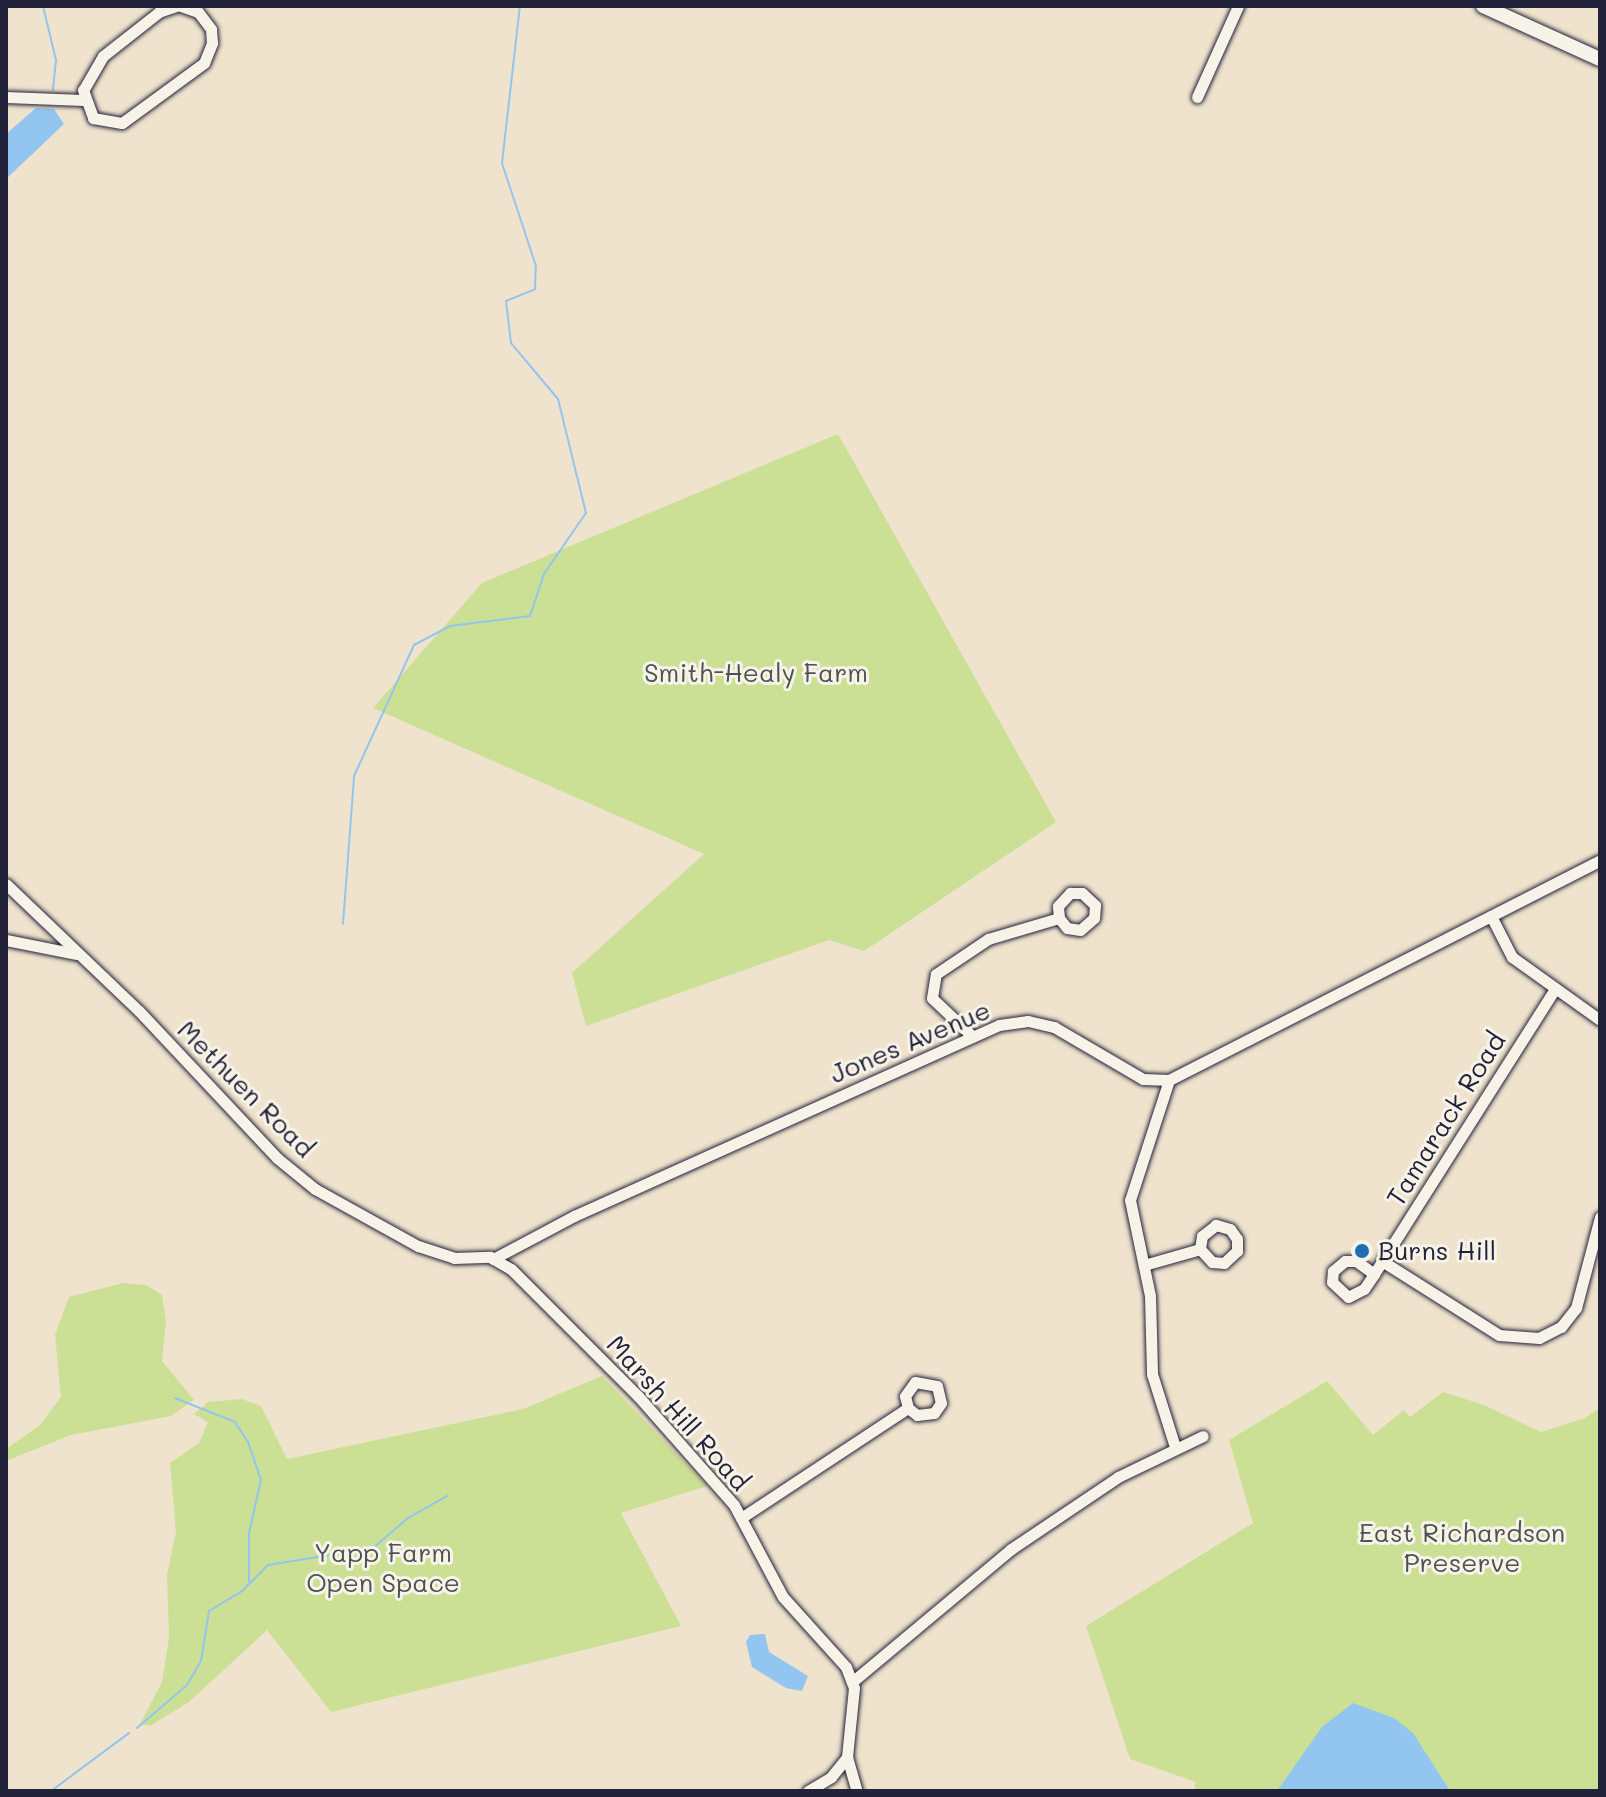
<!DOCTYPE html>
<html>
<head>
<meta charset="utf-8">
<style>
  body { margin:0 }
  #map { position:relative; width:1606px; height:1797px; overflow:hidden; background:#efe3cd; font-family:Mali,sans-serif }
  div>[style] { position:absolute }
  .green>* { inset:0; background:#cbe095 }
  .water>* { inset:0; background:#92c5ef }
  .stream>* { height:2px; margin:-1px; padding:0 1px; transform-origin:1px; border-radius:1px; background:#92c5ef }
  .roads { filter:drop-shadow(0 0 2px #22223b) drop-shadow(0 0 2px #22223b) }
  .minor>* { height:11px; margin:-5.5px; padding:0 5.5px; transform-origin:5.5px; border-radius:5.5px; background:#f7f3e8 }
  .major>* { height:14px; margin:-7px; padding:0 7px; transform-origin:7px; border-radius:7px; background:#f7f3e8 }
  .dots>* { width:22px; height:22px; translate:-50% -50%; box-sizing:border-box; border:4px solid #f7f3e8; border-radius:50% }
  span { translate:-50% -50%; white-space:nowrap; text-align:center; line-height:1.15; -webkit-text-stroke:6px #f7f3e8; paint-order:stroke }
  .park-label { font-size:26px; color:#4c5252 }
  .street-label { font-size:26px; color:#22223b }
  .poi-label { font-size:26px; color:#22223b }
  .left { translate:0 -50%; text-align:left }
  .frame { position:absolute; inset:0; border:8px solid #22223b; pointer-events:none }
</style>
</head>
<body>
<div id="map">
  <div class="green">
    <i style="clip-path:polygon(838px 434px,1056px 822px,864px 951px,829px 940px,586px 1026px,572px 973px,704px 854px,373px 708px,482px 583px)"></i>
    <i style="clip-path:polygon(123px 1283px,146px 1285px,162px 1295px,166px 1322px,162px 1361px,194px 1400px,171px 1416px,71px 1435px,6px 1461px,6px 1449px,40px 1425px,61px 1397px,55px 1335px,69px 1297px)"></i>
    <i style="clip-path:polygon(602px 1376px,707px 1486px,621px 1513px,681px 1626px,331px 1712px,267px 1630px,189px 1702px,150px 1726px,140px 1724px,162px 1682px,169px 1638px,167px 1575px,176px 1532px,170px 1463px,199px 1443px,208px 1422px,194px 1414px,208px 1402px,242px 1399px,261px 1406px,287px 1459px,523px 1409px)"></i>
    <i style="clip-path:polygon(1327px 1381px,1373px 1435px,1404px 1410px,1410px 1417px,1443px 1392px,1484px 1405px,1541px 1432px,1585px 1418px,1600px 1408px,1600px 1791px,1194px 1791px,1196px 1782px,1130px 1759px,1086px 1626px,1253px 1523px,1229px 1440px)"></i>
  </div>
  <div class="water">
    <i style="clip-path:polygon(36px 108px,54px 109px,64px 124px,6px 179px,6px 134px)"></i>
    <i style="clip-path:polygon(765px 1634px,769px 1652px,808px 1676px,802px 1691px,786px 1688px,752px 1667px,746px 1642px,750px 1635px)"></i>
    <i style="clip-path:polygon(1353px 1703px,1394px 1718px,1413px 1733px,1450px 1791px,1277px 1791px,1322px 1727px)"></i>
  </div>
  <div class="stream">
    <i style="left:43px;top:6px;width:56px;rotate:76.5deg"></i>
    <i style="left:56px;top:60px;width:30px;rotate:96deg"></i>
    <i style="left:343px;top:924px;width:148px;rotate:-85.7deg"></i>
    <i style="left:354px;top:776px;width:144px;rotate:-65.4deg"></i>
    <i style="left:414px;top:645px;width:41px;rotate:-27.8deg"></i>
    <i style="left:450px;top:626px;width:81px;rotate:-7.1deg"></i>
    <i style="left:530px;top:616px;width:44px;rotate:-71.6deg"></i>
    <i style="left:544px;top:574px;width:74px;rotate:-55.5deg"></i>
    <i style="left:586px;top:513px;width:117px;rotate:-103.8deg"></i>
    <i style="left:558px;top:399px;width:73px;rotate:-130deg"></i>
    <i style="left:511px;top:343px;width:42px;rotate:-96.8deg"></i>
    <i style="left:506px;top:301px;width:31px;rotate:-22deg"></i>
    <i style="left:535px;top:289px;width:23px;rotate:-88deg"></i>
    <i style="left:536px;top:266px;width:108px;rotate:-108.3deg"></i>
    <i style="left:502px;top:163px;width:158px;rotate:-83.5deg"></i>
    <i style="left:175px;top:1398px;width:65px;rotate:21.8deg"></i>
    <i style="left:235px;top:1422px;width:24px;rotate:57deg"></i>
    <i style="left:248px;top:1442px;width:40px;rotate:71.1deg"></i>
    <i style="left:261px;top:1480px;width:54px;rotate:102.8deg"></i>
    <i style="left:249px;top:1533px;width:48px;rotate:90deg"></i>
    <i style="left:137px;top:1728px;width:66px;rotate:-40.7deg"></i>
    <i style="left:187px;top:1685px;width:28px;rotate:-60deg"></i>
    <i style="left:201px;top:1661px;width:51px;rotate:-80.9deg"></i>
    <i style="left:209px;top:1611px;width:39px;rotate:-31deg"></i>
    <i style="left:242px;top:1591px;width:37px;rotate:-45deg"></i>
    <i style="left:268px;top:1565px;width:106px;rotate:-9.2deg"></i>
    <i style="left:373px;top:1548px;width:46px;rotate:-40.6deg"></i>
    <i style="left:408px;top:1518px;width:45px;rotate:-29.4deg"></i>
    <i style="left:51px;top:1791px;width:97px;rotate:-36.6deg"></i>
  </div>
  <div class="roads">
    <div class="minor">
      <i style="left:176px;top:6px;width:18px;rotate:161deg"></i>
      <i style="left:159px;top:12px;width:71px;rotate:141.8deg"></i>
      <i style="left:103px;top:56px;width:39px;rotate:120deg"></i>
      <i style="left:83px;top:90px;width:30px;rotate:70deg"></i>
      <i style="left:93px;top:118px;width:29px;rotate:10deg"></i>
      <i style="left:122px;top:123px;width:102px;rotate:-36.2deg"></i>
      <i style="left:204px;top:63px;width:22px;rotate:-68deg"></i>
      <i style="left:212px;top:43px;width:14px;rotate:-94deg"></i>
      <i style="left:211px;top:29px;width:21px;rotate:-127deg"></i>
      <i style="left:198px;top:12px;width:18px;rotate:-161deg"></i>
      <i style="left:6px;top:97px;width:77px;rotate:2.2deg"></i>
      <i style="left:1197px;top:97px;width:100px;rotate:-65.7deg"></i>
      <i style="left:6px;top:884px;width:184px;rotate:43.7deg"></i>
      <i style="left:139px;top:1011px;width:202px;rotate:46.8deg"></i>
      <i style="left:277px;top:1158px;width:49px;rotate:39.2deg"></i>
      <i style="left:315px;top:1189px;width:118px;rotate:29deg"></i>
      <i style="left:418px;top:1246px;width:38px;rotate:18deg"></i>
      <i style="left:454px;top:1258px;width:36px;rotate:-2deg"></i>
      <i style="left:490px;top:1257px;width:24px;rotate:30deg"></i>
      <i style="left:511px;top:1269px;width:180px;rotate:45deg"></i>
      <i style="left:638px;top:1396px;width:145px;rotate:48.6deg"></i>
      <i style="left:734px;top:1505px;width:104px;rotate:62deg"></i>
      <i style="left:783px;top:1597px;width:94px;rotate:48deg"></i>
      <i style="left:846px;top:1667px;width:22px;rotate:69deg"></i>
      <i style="left:854px;top:1688px;width:69px;rotate:95.8deg"></i>
      <i style="left:847px;top:1757px;width:35px;rotate:74deg"></i>
      <i style="left:1491px;top:916px;width:46px;rotate:62.9deg"></i>
      <i style="left:1512px;top:957px;width:108px;rotate:35.6deg"></i>
      <i style="left:6px;top:940px;width:71px;rotate:11.3deg"></i>
      <i style="left:972px;top:1036px;width:55px;rotate:-136.5deg"></i>
      <i style="left:932px;top:998px;width:24px;rotate:-81deg"></i>
      <i style="left:936px;top:974px;width:63px;rotate:-33.9deg"></i>
      <i style="left:988px;top:939px;width:74px;rotate:-16.5deg"></i>
      <i style="left:1059px;top:918px;width:12px;rotate:-95deg"></i>
      <i style="left:1058px;top:906px;width:18px;rotate:-47deg"></i>
      <i style="left:1070px;top:893px;width:12px"></i>
      <i style="left:1082px;top:893px;width:18px;rotate:43deg"></i>
      <i style="left:1095px;top:905px;width:13px;rotate:94deg"></i>
      <i style="left:1094px;top:918px;width:18px;rotate:139deg"></i>
      <i style="left:1080px;top:930px;width:13px;rotate:-171deg"></i>
      <i style="left:1067px;top:928px;width:13px;rotate:-129deg"></i>
      <i style="left:1169px;top:1080px;width:126px;rotate:108deg"></i>
      <i style="left:1130px;top:1200px;width:98px;rotate:78.2deg"></i>
      <i style="left:1150px;top:1296px;width:78px;rotate:88.5deg"></i>
      <i style="left:1152px;top:1374px;width:77px;rotate:72.5deg"></i>
      <i style="left:493px;top:1259px;width:92px;rotate:-28deg"></i>
      <i style="left:574px;top:1216px;width:466px;rotate:-24.2deg"></i>
      <i style="left:999px;top:1025px;width:29px;rotate:-8deg"></i>
      <i style="left:1028px;top:1021px;width:27px;rotate:13deg"></i>
      <i style="left:1054px;top:1027px;width:103px;rotate:30.3deg"></i>
      <i style="left:1143px;top:1079px;width:26px;rotate:2deg"></i>
      <i style="left:1169px;top:1080px;width:484px;rotate:-27deg"></i>
      <i style="left:1382px;top:1261px;width:138px;rotate:32.3deg"></i>
      <i style="left:1499px;top:1335px;width:40px;rotate:4.3deg"></i>
      <i style="left:1539px;top:1338px;width:25px;rotate:-27deg"></i>
      <i style="left:1561px;top:1327px;width:24px;rotate:-52deg"></i>
      <i style="left:1576px;top:1308px;width:94px;rotate:-75.2deg"></i>
      <i style="left:1144px;top:1265px;width:58px;rotate:-15.9deg"></i>
      <i style="left:1200px;top:1249px;width:18px;rotate:47deg"></i>
      <i style="left:1212px;top:1262px;width:12px;rotate:5deg"></i>
      <i style="left:1224px;top:1263px;width:18px;rotate:-43deg"></i>
      <i style="left:1237px;top:1251px;width:12px;rotate:-90deg"></i>
      <i style="left:1237px;top:1239px;width:12px;rotate:-125deg"></i>
      <i style="left:1230px;top:1229px;width:15px;rotate:-164deg"></i>
      <i style="left:1216px;top:1225px;width:18px;rotate:142deg"></i>
      <i style="left:1202px;top:1236px;width:13px;rotate:99deg"></i>
      <i style="left:1374px;top:1274px;width:22px;rotate:-144deg"></i>
      <i style="left:1356px;top:1261px;width:11px;rotate:180deg"></i>
      <i style="left:1345px;top:1261px;width:16px;rotate:140deg"></i>
      <i style="left:1333px;top:1271px;width:11px;rotate:95deg"></i>
      <i style="left:1332px;top:1282px;width:22px;rotate:43deg"></i>
      <i style="left:1348px;top:1297px;width:18px;rotate:-27deg"></i>
      <i style="left:1364px;top:1289px;width:18px;rotate:-56deg"></i>
      <i style="left:1374px;top:1274px;width:338px;rotate:-57.6deg"></i>
      <i style="left:741px;top:1518px;width:200px;rotate:-33.4deg"></i>
      <i style="left:908px;top:1408px;width:12px;rotate:-104deg"></i>
      <i style="left:905px;top:1396px;width:17px;rotate:-54deg"></i>
      <i style="left:915px;top:1382px;width:22px;rotate:10deg"></i>
      <i style="left:937px;top:1386px;width:17px;rotate:77deg"></i>
      <i style="left:941px;top:1403px;width:12px;rotate:125deg"></i>
      <i style="left:934px;top:1413px;width:17px;rotate:173deg"></i>
      <i style="left:917px;top:1415px;width:11px;rotate:-142deg"></i>
      <i style="left:852px;top:1682px;width:207px;rotate:-39.9deg"></i>
      <i style="left:1011px;top:1549px;width:129px;rotate:-33.9deg"></i>
      <i style="left:1118px;top:1477px;width:94px;rotate:-25.8deg"></i>
      <i style="left:808px;top:1791px;width:27px;rotate:-31deg"></i>
      <i style="left:831px;top:1777px;width:26px;rotate:-51deg"></i>
    </div>
    <div class="major">
      <i style="left:1483px;top:6px;width:128px;rotate:24.4deg"></i>
    </div>
  </div>
  <div class="dots">
    <i style="left:1362px;top:1251px;background:#1f6fb2"></i>
  </div>
  <div class="park-label">
    <span style="left:756px;top:673px">Smith-Healy Farm</span>
    <span style="left:1462px;top:1548px">East Richardson<br>Preserve</span>
    <span style="left:383px;top:1568px">Yapp Farm<br>Open Space</span>
  </div>
  <div class="street-label">
    <span style="left:910px;top:1042px;rotate:-23deg">Jones Avenue</span>
    <span style="left:246px;top:1089px;rotate:45deg">Methuen Road</span>
    <span style="left:1446px;top:1119px;rotate:-58deg">Tamarack Road</span>
    <span style="left:678px;top:1413px;rotate:48deg">Marsh Hill Road</span>
  </div>
  <div class="poi-label">
    <span class="left" style="left:1378px;top:1251px">Burns Hill</span>
  </div>
  <div class="frame"></div>
</div>
</body>
</html>
